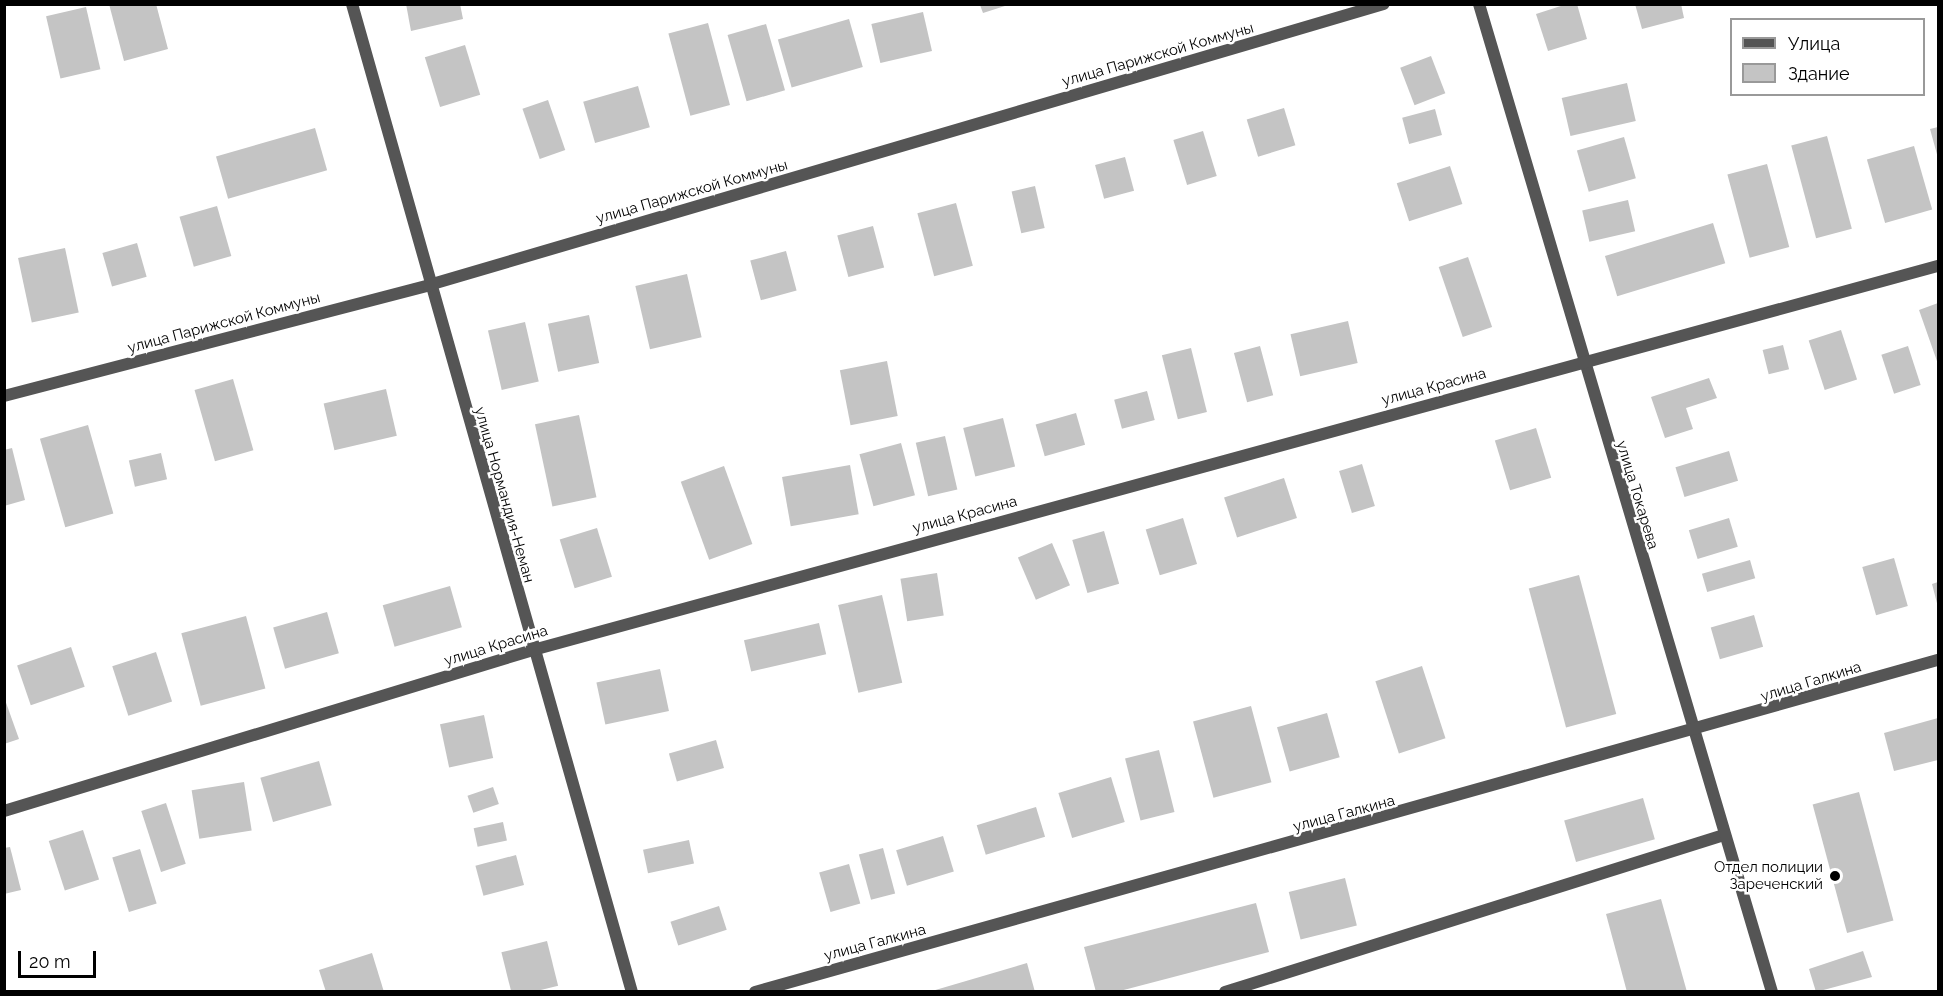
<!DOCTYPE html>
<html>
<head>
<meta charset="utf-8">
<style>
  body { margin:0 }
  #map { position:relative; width:1943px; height:996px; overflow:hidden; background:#fff; font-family:Raleway,sans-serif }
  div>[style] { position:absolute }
  .building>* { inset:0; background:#c4c4c4; transform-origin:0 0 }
  .service>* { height:12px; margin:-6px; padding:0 6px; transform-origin:6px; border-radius:6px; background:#555 }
  .minor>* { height:12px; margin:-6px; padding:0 6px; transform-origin:6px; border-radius:6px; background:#555 }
  .dots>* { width:16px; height:16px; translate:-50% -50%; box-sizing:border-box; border:3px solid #fff; border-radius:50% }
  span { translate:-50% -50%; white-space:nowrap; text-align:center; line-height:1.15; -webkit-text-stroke:5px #fff; paint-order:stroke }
  .street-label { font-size:15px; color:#000 }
  .poi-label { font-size:15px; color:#000 }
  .right { translate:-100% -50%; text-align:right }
  .frame { position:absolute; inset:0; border:6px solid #000; pointer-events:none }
  .legend { position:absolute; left:1730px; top:18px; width:195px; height:78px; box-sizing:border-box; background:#fff; border:2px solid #999; margin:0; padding:8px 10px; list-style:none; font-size:18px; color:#000 }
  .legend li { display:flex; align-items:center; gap:12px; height:30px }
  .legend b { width:30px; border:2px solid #999 }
  .scale { position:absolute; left:18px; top:951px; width:78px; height:27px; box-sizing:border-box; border:3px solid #000; border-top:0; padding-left:8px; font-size:18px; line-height:21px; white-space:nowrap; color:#000; -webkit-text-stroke:4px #fff; paint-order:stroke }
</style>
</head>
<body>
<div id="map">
  <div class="building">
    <i style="clip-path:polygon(109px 4px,156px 4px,168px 49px,124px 61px)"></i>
    <i style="clip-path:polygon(406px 4px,460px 4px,463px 19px,411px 31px)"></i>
    <i style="clip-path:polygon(1567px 4px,1577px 4px,1587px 39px,1548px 51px,1536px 14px)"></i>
    <i style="clip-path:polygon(1635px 4px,1681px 4px,1684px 18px,1642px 29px)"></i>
    <i style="clip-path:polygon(980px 5px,1008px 5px,983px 13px)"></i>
    <i style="left:86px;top:7px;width:64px;height:41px;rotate:77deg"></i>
    <i style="left:923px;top:12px;width:40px;height:53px;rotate:77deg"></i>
    <i style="left:849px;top:19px;width:50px;height:74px;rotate:74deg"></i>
    <i style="left:708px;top:23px;width:85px;height:41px;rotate:75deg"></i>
    <i style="left:766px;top:24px;width:69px;height:40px;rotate:74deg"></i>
    <i style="left:465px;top:45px;width:52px;height:42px;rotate:73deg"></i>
    <i style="left:1431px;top:56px;width:40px;height:33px;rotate:69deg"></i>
    <i style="left:1627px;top:83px;width:39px;height:67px;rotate:77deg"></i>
    <i style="left:638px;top:86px;width:43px;height:57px;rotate:74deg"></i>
    <i style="left:548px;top:100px;width:53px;height:27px;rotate:71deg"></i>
    <i style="left:1284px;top:108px;width:39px;height:39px;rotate:73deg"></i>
    <i style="left:1435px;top:109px;width:27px;height:34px;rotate:75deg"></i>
    <i style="clip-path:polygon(1938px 127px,1938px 158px,1930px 129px)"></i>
    <i style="left:315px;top:128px;width:44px;height:103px;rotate:74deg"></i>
    <i style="left:1203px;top:131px;width:47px;height:31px;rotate:73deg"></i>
    <i style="left:1827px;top:136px;width:96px;height:37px;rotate:75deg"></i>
    <i style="left:1624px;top:137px;width:43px;height:49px;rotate:74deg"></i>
    <i style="left:1914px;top:146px;width:66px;height:49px;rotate:74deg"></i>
    <i style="left:1125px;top:157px;width:35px;height:31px;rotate:75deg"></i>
    <i style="left:1767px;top:164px;width:86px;height:41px;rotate:75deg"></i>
    <i style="left:1450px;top:166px;width:40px;height:56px;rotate:72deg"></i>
    <i style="left:1035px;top:186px;width:43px;height:24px;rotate:77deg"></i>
    <i style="left:1628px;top:200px;width:32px;height:47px;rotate:77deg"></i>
    <i style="left:956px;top:203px;width:65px;height:40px;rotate:75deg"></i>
    <i style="left:217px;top:206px;width:52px;height:39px;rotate:74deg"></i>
    <i style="left:1713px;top:223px;width:42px;height:113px;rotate:73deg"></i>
    <i style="left:873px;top:226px;width:43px;height:37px;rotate:75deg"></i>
    <i style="left:137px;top:243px;width:35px;height:36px;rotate:74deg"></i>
    <i style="left:65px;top:248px;width:66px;height:48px;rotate:78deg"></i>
    <i style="left:786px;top:251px;width:41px;height:37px;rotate:75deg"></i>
    <i style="left:1468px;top:257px;width:74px;height:31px;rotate:71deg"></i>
    <i style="left:687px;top:274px;width:65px;height:53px;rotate:77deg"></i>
    <i style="clip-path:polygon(1938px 303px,1938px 364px,1919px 310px)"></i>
    <i style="left:589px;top:315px;width:49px;height:42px;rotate:78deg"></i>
    <i style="left:1348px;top:321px;width:43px;height:59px;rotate:77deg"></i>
    <i style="left:525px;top:322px;width:61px;height:38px;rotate:77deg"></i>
    <i style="left:1841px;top:330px;width:52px;height:34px;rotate:72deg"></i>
    <i style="left:1783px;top:345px;width:25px;height:21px;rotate:76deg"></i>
    <i style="left:1260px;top:346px;width:51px;height:27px;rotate:75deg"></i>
    <i style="left:1908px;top:346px;width:41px;height:28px;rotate:72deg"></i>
    <i style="left:1191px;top:348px;width:66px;height:30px;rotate:76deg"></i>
    <i style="left:887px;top:361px;width:56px;height:48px;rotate:79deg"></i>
    <i style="clip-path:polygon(1709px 378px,1717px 398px,1686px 408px,1693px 429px,1665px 438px,1651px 397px)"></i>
    <i style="left:233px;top:379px;width:74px;height:40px;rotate:74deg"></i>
    <i style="left:386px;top:389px;width:48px;height:64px;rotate:77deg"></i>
    <i style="left:1147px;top:391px;width:30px;height:34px;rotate:75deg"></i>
    <i style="left:1076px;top:413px;width:33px;height:42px;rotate:74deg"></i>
    <i style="left:579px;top:415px;width:84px;height:45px;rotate:78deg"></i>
    <i style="left:1003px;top:418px;width:50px;height:41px;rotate:76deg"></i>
    <i style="left:88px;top:425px;width:92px;height:50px;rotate:74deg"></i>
    <i style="left:1536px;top:428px;width:52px;height:43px;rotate:73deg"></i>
    <i style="left:945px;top:436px;width:55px;height:30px;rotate:77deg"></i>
    <i style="left:901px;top:443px;width:54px;height:43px;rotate:75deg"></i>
    <i style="clip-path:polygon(12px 448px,25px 500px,4px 506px,4px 450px)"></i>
    <i style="left:1729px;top:451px;width:31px;height:56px;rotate:73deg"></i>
    <i style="left:161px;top:453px;width:27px;height:33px;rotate:77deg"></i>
    <i style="left:1362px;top:464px;width:44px;height:24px;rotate:73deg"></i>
    <i style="left:850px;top:465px;width:50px;height:69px;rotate:80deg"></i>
    <i style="left:724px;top:466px;width:83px;height:46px;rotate:70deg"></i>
    <i style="left:1284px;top:478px;width:42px;height:63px;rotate:72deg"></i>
    <i style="left:1183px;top:518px;width:48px;height:39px;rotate:73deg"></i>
    <i style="left:1729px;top:518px;width:30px;height:42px;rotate:73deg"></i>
    <i style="left:597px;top:528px;width:51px;height:39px;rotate:73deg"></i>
    <i style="left:1104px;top:531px;width:55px;height:33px;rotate:74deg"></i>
    <i style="left:1052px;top:543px;width:46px;height:37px;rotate:67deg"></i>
    <i style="left:1894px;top:558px;width:50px;height:33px;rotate:74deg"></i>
    <i style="left:1750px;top:560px;width:19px;height:50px;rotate:74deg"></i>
    <i style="left:937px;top:573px;width:43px;height:37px;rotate:81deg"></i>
    <i style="left:1579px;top:575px;width:144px;height:52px;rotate:75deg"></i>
    <i style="clip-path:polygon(1938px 582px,1938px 607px,1932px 584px)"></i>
    <i style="left:450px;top:586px;width:43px;height:70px;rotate:74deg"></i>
    <i style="left:882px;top:595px;width:90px;height:45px;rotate:77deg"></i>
    <i style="left:327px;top:612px;width:43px;height:56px;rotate:74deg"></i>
    <i style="left:1754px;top:615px;width:33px;height:45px;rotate:74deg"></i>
    <i style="left:246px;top:616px;width:75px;height:67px;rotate:75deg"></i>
    <i style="left:819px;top:623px;width:32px;height:77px;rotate:77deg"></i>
    <i style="left:71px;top:647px;width:42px;height:57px;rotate:71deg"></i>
    <i style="left:156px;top:652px;width:52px;height:46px;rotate:72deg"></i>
    <i style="left:1422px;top:666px;width:76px;height:49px;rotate:72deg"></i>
    <i style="left:660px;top:669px;width:43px;height:65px;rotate:78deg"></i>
    <i style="clip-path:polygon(4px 697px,19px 739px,4px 744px)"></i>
    <i style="left:1251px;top:706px;width:79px;height:60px;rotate:75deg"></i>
    <i style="left:1327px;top:713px;width:46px;height:52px;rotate:74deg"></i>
    <i style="left:484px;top:715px;width:44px;height:45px;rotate:78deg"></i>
    <i style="clip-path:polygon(1938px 718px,1938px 760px,1894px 771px,1884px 733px)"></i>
    <i style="left:716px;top:740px;width:29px;height:49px;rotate:74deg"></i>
    <i style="left:1159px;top:750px;width:64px;height:35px;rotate:76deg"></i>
    <i style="left:319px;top:761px;width:46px;height:61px;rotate:74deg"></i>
    <i style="left:1111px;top:777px;width:47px;height:55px;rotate:73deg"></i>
    <i style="left:244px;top:782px;width:49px;height:53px;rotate:81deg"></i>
    <i style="left:493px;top:787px;width:18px;height:27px;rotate:71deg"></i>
    <i style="left:1859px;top:792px;width:133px;height:48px;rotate:75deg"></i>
    <i style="left:1643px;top:798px;width:43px;height:82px;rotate:74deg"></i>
    <i style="left:166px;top:803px;width:64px;height:26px;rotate:72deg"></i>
    <i style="left:1036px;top:807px;width:31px;height:62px;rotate:73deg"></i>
    <i style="left:503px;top:822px;width:19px;height:30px;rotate:78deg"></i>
    <i style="left:83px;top:830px;width:52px;height:36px;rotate:72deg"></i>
    <i style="left:943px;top:836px;width:37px;height:49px;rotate:73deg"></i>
    <i style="left:689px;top:840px;width:24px;height:47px;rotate:78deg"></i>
    <i style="clip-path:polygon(10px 847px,21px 890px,4px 894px,4px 848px)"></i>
    <i style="left:883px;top:848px;width:47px;height:25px;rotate:75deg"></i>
    <i style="left:140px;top:849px;width:57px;height:29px;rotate:73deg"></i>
    <i style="left:516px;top:855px;width:31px;height:42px;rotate:75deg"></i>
    <i style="left:849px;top:864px;width:41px;height:31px;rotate:74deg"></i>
    <i style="left:1345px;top:878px;width:49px;height:58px;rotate:76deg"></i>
    <i style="clip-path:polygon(1661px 899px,1687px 992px,1627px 992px,1606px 914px)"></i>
    <i style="clip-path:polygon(1256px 903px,1269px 952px,1116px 992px,1096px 992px,1084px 947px)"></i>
    <i style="left:719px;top:906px;width:25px;height:51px;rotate:72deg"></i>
    <i style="left:547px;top:941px;width:46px;height:47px;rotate:76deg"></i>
    <i style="clip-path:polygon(1863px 951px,1872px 977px,1816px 992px,1809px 969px)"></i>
    <i style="clip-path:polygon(372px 953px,384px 992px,326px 992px,319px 970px)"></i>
    <i style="clip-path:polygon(1027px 963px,1035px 992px,933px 992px,932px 991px)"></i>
  </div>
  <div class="service">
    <i style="left:1225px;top:992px;width:523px;rotate:-17.47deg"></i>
  </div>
  <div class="minor">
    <i style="left:352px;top:4px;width:1027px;rotate:74.18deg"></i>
    <i style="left:1479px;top:4px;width:1031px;rotate:73.48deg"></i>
    <i style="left:4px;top:396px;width:439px;rotate:-14.6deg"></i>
    <i style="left:429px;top:285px;width:995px;rotate:-16.4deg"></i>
    <i style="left:4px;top:811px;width:553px;rotate:-16.93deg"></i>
    <i style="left:533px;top:650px;width:1457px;rotate:-15.29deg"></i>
    <i style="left:755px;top:992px;width:1229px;rotate:-15.68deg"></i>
  </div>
  <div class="dots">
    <i style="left:1835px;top:876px;background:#000"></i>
  </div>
  <div class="street-label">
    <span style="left:1158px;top:55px;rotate:-16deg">улица Парижской Коммуны</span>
    <span style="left:692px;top:192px;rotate:-16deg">улица Парижской Коммуны</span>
    <span style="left:224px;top:323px;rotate:-15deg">улица Парижской Коммуны</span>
    <span style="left:1434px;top:387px;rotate:-15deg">улица Красина</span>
    <span style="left:504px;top:495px;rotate:74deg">улица Нормандия-Неман</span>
    <span style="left:1637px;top:495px;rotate:73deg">улица Токарева</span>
    <span style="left:965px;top:515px;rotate:-15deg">улица Красина</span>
    <span style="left:496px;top:646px;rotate:-17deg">улица Красина</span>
    <span style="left:1811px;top:682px;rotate:-17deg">улица Галкина</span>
    <span style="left:1344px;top:814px;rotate:-15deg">улица Галкина</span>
    <span style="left:875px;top:943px;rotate:-15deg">улица Галкина</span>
  </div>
  <div class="poi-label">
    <span class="right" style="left:1823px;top:876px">Отдел полиции<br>Зареченский</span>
  </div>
  <div class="frame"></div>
  <ul class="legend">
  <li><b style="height:8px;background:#555"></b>Улица</li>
  <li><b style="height:16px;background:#c4c4c4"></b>Здание</li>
  </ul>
  <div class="scale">20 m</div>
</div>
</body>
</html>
